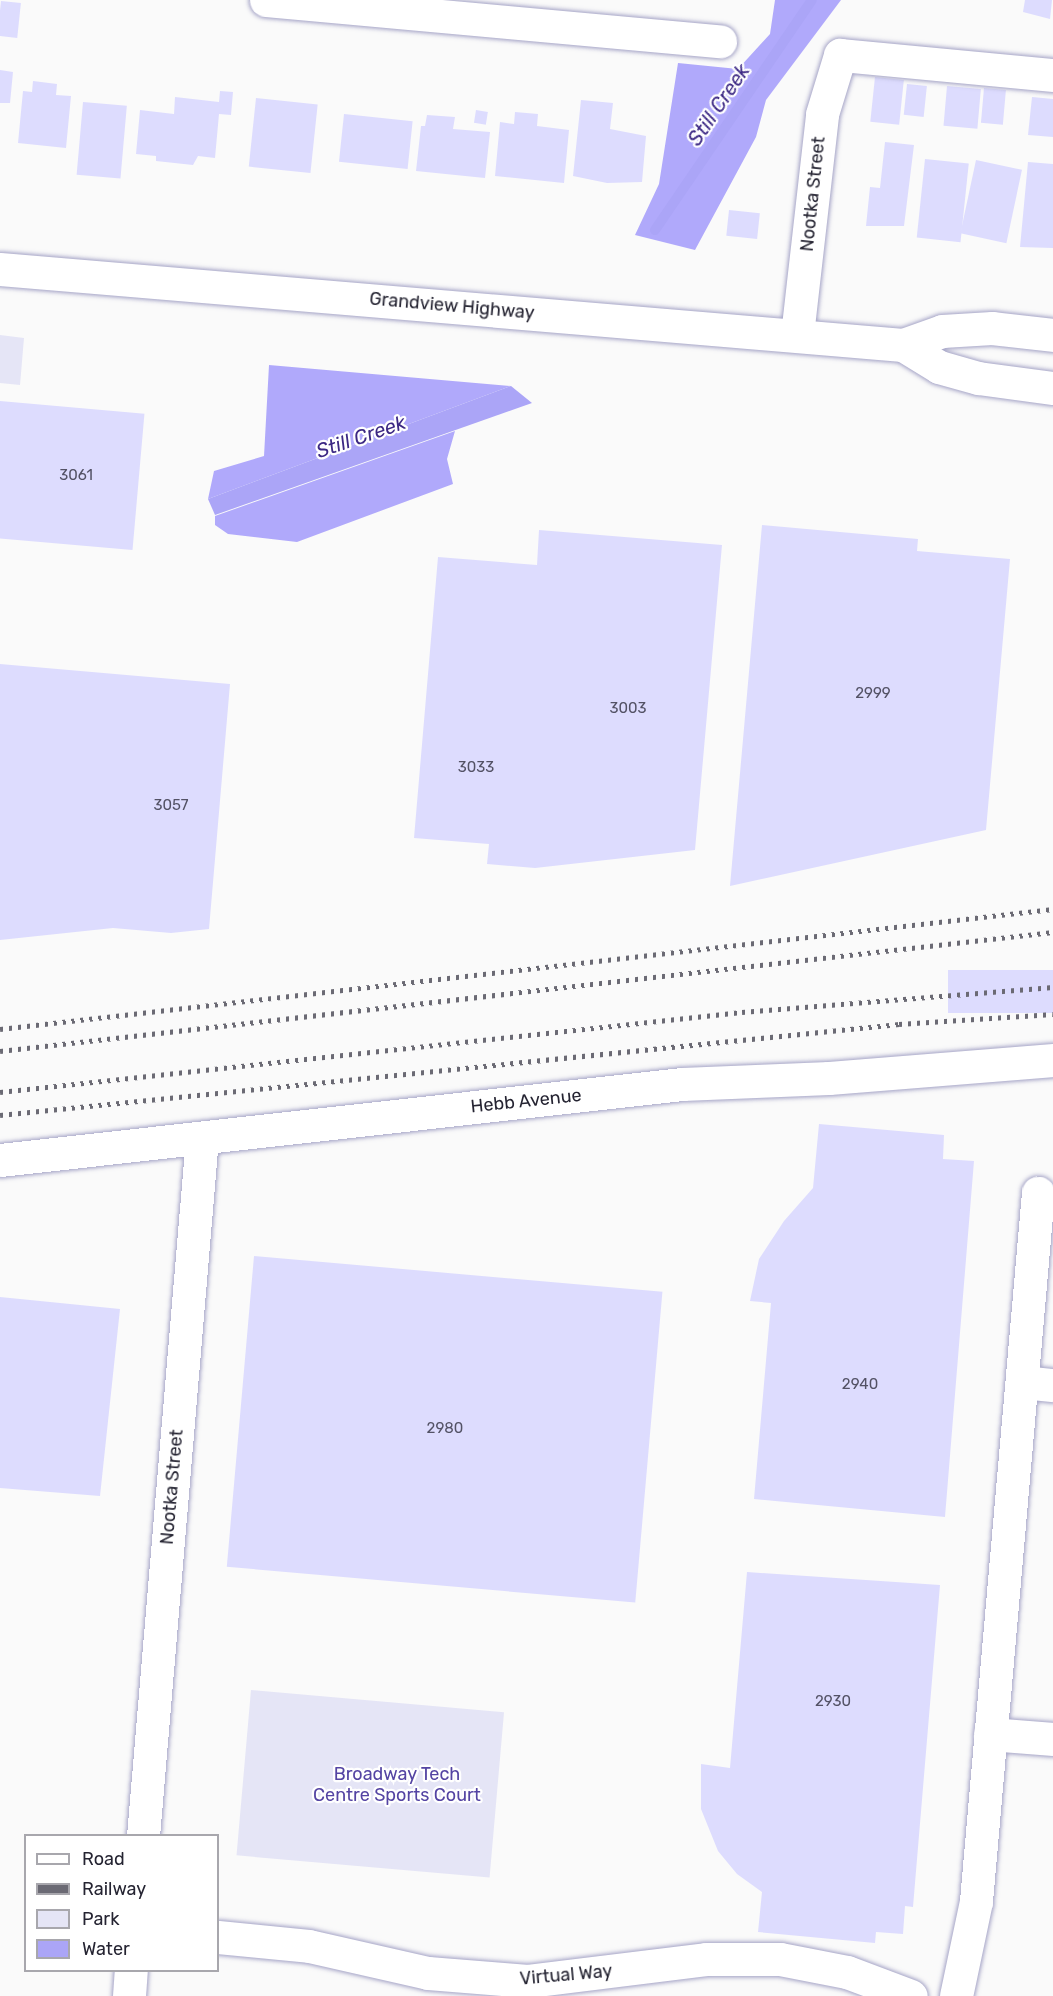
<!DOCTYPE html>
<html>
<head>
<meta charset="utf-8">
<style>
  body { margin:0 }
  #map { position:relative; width:1053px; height:1996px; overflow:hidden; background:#fafafa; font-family:Rubik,sans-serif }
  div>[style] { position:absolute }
  .green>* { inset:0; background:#e5e5f6; transform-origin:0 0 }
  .forest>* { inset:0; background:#b0a9fb }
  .water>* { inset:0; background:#aba5f7 }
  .stream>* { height:10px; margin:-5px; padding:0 5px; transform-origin:5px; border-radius:5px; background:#aba5f7 }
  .building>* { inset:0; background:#dddcfe; transform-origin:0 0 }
  .roads { filter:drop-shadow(0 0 2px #a6a5c7) drop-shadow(0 0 2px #a6a5c7) }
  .minor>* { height:33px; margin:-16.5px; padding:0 16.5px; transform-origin:16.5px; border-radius:16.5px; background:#fff }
  .major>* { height:33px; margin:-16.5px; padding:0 16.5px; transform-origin:16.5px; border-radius:16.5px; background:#fff }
  .rail>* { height:4.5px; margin-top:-2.25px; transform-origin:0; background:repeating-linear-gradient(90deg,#6b6a74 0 3px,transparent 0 9px) }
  span { translate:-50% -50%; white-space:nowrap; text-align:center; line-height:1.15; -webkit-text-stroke:4.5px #fff; paint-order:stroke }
  .number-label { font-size:15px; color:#535265 }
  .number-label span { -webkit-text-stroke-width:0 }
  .street-label { font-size:18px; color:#252432 }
  .park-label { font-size:18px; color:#5444a3 }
  .water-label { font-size:20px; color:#3c2884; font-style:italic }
  .legend { position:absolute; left:24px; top:1834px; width:195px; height:138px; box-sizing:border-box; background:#fff; border:2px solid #a8a7ad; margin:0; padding:8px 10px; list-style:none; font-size:18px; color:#252432 }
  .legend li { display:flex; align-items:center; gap:12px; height:30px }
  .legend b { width:30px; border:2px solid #a8a7ad }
</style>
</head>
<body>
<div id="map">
  <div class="green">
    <i style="clip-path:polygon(0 335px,24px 338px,20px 385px,0 383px)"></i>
    <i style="left:251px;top:1690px;width:254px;height:166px;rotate:5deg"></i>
  </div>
  <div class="forest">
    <i style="clip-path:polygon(775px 0,841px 0,766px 100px,756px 137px,695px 250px,635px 235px,659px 184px,678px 63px,738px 69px,770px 34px)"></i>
    <i style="clip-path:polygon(269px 365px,511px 386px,208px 499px,214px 471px,264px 456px)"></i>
    <i style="clip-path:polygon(455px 431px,447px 459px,453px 484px,297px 542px,228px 534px,215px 525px,215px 516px)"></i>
  </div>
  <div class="water">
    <i style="clip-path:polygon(511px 386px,532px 403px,215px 515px,208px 499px)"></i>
  </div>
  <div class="stream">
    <i style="left:655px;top:230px;width:278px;rotate:-55.7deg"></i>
  </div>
  <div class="building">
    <i style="clip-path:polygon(1025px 0,1052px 0,1050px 19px,1023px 12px)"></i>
    <i style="left:1px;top:1px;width:20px;height:35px;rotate:6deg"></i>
    <i style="clip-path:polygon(0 70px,13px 72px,10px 103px,0 103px)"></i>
    <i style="left:875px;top:77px;width:29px;height:45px;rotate:6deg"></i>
    <i style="clip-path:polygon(33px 81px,57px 84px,56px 95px,71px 96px,66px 148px,18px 143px,23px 91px,32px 92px)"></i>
    <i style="left:907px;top:84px;width:20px;height:31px;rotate:6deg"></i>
    <i style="left:947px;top:86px;width:34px;height:40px;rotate:5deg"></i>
    <i style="left:984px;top:88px;width:22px;height:35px;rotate:5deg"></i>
    <i style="clip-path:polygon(220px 91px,233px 92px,231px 115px,219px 114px,215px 158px,198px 156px,193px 165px,156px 161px,156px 156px,136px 154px,140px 110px,174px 114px,175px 97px,219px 102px)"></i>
    <i style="clip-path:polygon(1032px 97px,1053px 99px,1053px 137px,1028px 135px)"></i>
    <i style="left:256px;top:98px;width:62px;height:69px;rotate:6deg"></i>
    <i style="clip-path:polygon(581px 100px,613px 103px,610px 129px,646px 136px,642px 182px,607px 183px,573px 176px)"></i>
    <i style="left:83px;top:102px;width:44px;height:73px;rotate:5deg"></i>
    <i style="left:476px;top:110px;width:12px;height:13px;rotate:9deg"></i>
    <i style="clip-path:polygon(515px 112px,538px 114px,537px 126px,569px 130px,564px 183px,495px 176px,500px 122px,514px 124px)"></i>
    <i style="left:344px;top:114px;width:69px;height:48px;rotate:6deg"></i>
    <i style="clip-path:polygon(427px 115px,455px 117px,453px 129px,490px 132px,485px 178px,416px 171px,421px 126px,425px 126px)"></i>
    <i style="clip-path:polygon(885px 142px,914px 145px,904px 226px,866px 226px,870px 187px,880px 188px)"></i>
    <i style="left:925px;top:159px;width:44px;height:79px;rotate:6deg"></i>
    <i style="left:976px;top:160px;width:47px;height:75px;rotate:12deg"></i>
    <i style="clip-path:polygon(1028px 162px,1053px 164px,1053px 248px,1020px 247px)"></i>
    <i style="left:729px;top:210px;width:31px;height:26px;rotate:6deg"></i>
    <i style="left:0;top:401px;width:145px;height:137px;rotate:5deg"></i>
    <i style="clip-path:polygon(762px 525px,918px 539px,917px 551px,1010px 559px,986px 830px,730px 886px)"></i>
    <i style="clip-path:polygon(539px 530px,722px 545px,695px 850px,535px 868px,487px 864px,489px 844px,414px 838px,438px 557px,537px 565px)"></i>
    <i style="clip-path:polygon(0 664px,230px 684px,209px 929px,171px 933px,113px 928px,0 940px)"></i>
    <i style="left:1053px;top:970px;width:43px;height:105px;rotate:90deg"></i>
    <i style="clip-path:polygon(819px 1124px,944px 1135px,943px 1159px,974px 1161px,945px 1517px,754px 1499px,771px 1303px,750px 1301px,759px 1259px,784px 1221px,813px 1188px)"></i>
    <i style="left:254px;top:1256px;width:410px;height:312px;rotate:5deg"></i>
    <i style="clip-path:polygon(0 1297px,120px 1309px,100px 1496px,0 1488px)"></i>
    <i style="clip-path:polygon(747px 1572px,940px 1585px,913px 1907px,905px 1906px,903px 1934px,876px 1932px,875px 1943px,758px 1932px,762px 1892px,737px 1874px,718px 1851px,701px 1809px,701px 1764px,730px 1768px)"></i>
  </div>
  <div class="roads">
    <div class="minor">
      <i style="left:266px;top:0;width:456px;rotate:5.2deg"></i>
      <i style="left:797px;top:335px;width:222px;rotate:-83.5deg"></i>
      <i style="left:822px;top:114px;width:62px;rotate:-73deg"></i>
      <i style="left:840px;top:55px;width:214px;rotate:5.4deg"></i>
      <i style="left:0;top:1160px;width:686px;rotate:-6.36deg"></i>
      <i style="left:682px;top:1084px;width:147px;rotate:-2.3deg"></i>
      <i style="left:829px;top:1078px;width:225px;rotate:-4.6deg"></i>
      <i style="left:1022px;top:1382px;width:31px;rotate:6deg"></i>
      <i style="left:990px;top:1734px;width:63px;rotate:4.5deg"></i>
      <i style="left:143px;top:1836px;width:700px;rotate:-85.17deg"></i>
      <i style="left:218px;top:1937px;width:91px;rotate:5.6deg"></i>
      <i style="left:309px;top:1946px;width:122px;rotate:12.8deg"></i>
      <i style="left:428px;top:1973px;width:100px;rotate:4.6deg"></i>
      <i style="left:528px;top:1981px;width:179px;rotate:-7deg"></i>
      <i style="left:706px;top:1959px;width:74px"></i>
      <i style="left:780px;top:1959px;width:68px;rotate:11deg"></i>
      <i style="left:847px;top:1972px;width:68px;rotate:20.6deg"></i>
      <i style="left:129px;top:1996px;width:26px;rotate:-86deg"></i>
      <i style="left:956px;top:1996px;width:97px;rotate:-78.1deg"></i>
      <i style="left:976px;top:1901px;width:711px;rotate:-85deg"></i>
    </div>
    <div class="major">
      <i style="left:0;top:269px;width:906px;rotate:4.81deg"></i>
      <i style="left:903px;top:345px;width:41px;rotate:-19.7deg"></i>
      <i style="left:942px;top:331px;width:50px;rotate:-3.4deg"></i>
      <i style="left:992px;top:328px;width:61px;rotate:6.5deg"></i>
      <i style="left:903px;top:345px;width:42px;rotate:31.4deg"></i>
      <i style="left:939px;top:367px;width:41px;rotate:15.8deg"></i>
      <i style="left:978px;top:378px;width:76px;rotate:7.6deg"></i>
    </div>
  </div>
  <div class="rail">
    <i style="left:0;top:1029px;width:1060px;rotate:-6.5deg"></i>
    <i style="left:0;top:1051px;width:1060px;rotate:-6.45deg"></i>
    <i style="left:0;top:1092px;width:746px;rotate:-6.15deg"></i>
    <i style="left:742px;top:1012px;width:312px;rotate:-4.6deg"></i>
    <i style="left:0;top:1115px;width:904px;rotate:-5.78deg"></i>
    <i style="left:899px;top:1024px;width:154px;rotate:-3.7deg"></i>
  </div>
  <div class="number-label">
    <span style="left:76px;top:476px">3061</span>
    <span style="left:873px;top:694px">2999</span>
    <span style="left:628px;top:709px">3003</span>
    <span style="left:476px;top:768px">3033</span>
    <span style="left:171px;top:806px">3057</span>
    <span style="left:860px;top:1385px">2940</span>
    <span style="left:445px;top:1429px">2980</span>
    <span style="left:833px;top:1702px">2930</span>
  </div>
  <div class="street-label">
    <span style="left:813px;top:194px;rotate:-84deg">Nootka Street</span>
    <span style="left:452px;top:306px;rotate:5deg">Grandview Highway</span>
    <span style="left:526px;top:1101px;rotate:-6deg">Hebb Avenue</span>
    <span style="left:172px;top:1487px;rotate:-85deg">Nootka Street</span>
    <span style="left:566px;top:1975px;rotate:-5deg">Virtual Way</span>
  </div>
  <div class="park-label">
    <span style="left:397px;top:1785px">Broadway Tech<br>Centre Sports Court</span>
  </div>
  <div class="water-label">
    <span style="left:719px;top:105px;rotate:-56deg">Still Creek</span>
    <span style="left:361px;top:437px;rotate:-19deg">Still Creek</span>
  </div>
  <ul class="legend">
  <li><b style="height:8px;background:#fff"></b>Road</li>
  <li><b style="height:8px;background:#6b6a74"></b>Railway</li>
  <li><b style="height:16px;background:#e5e5f6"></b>Park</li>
  <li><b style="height:16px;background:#aba5f7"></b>Water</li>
  </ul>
</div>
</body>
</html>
